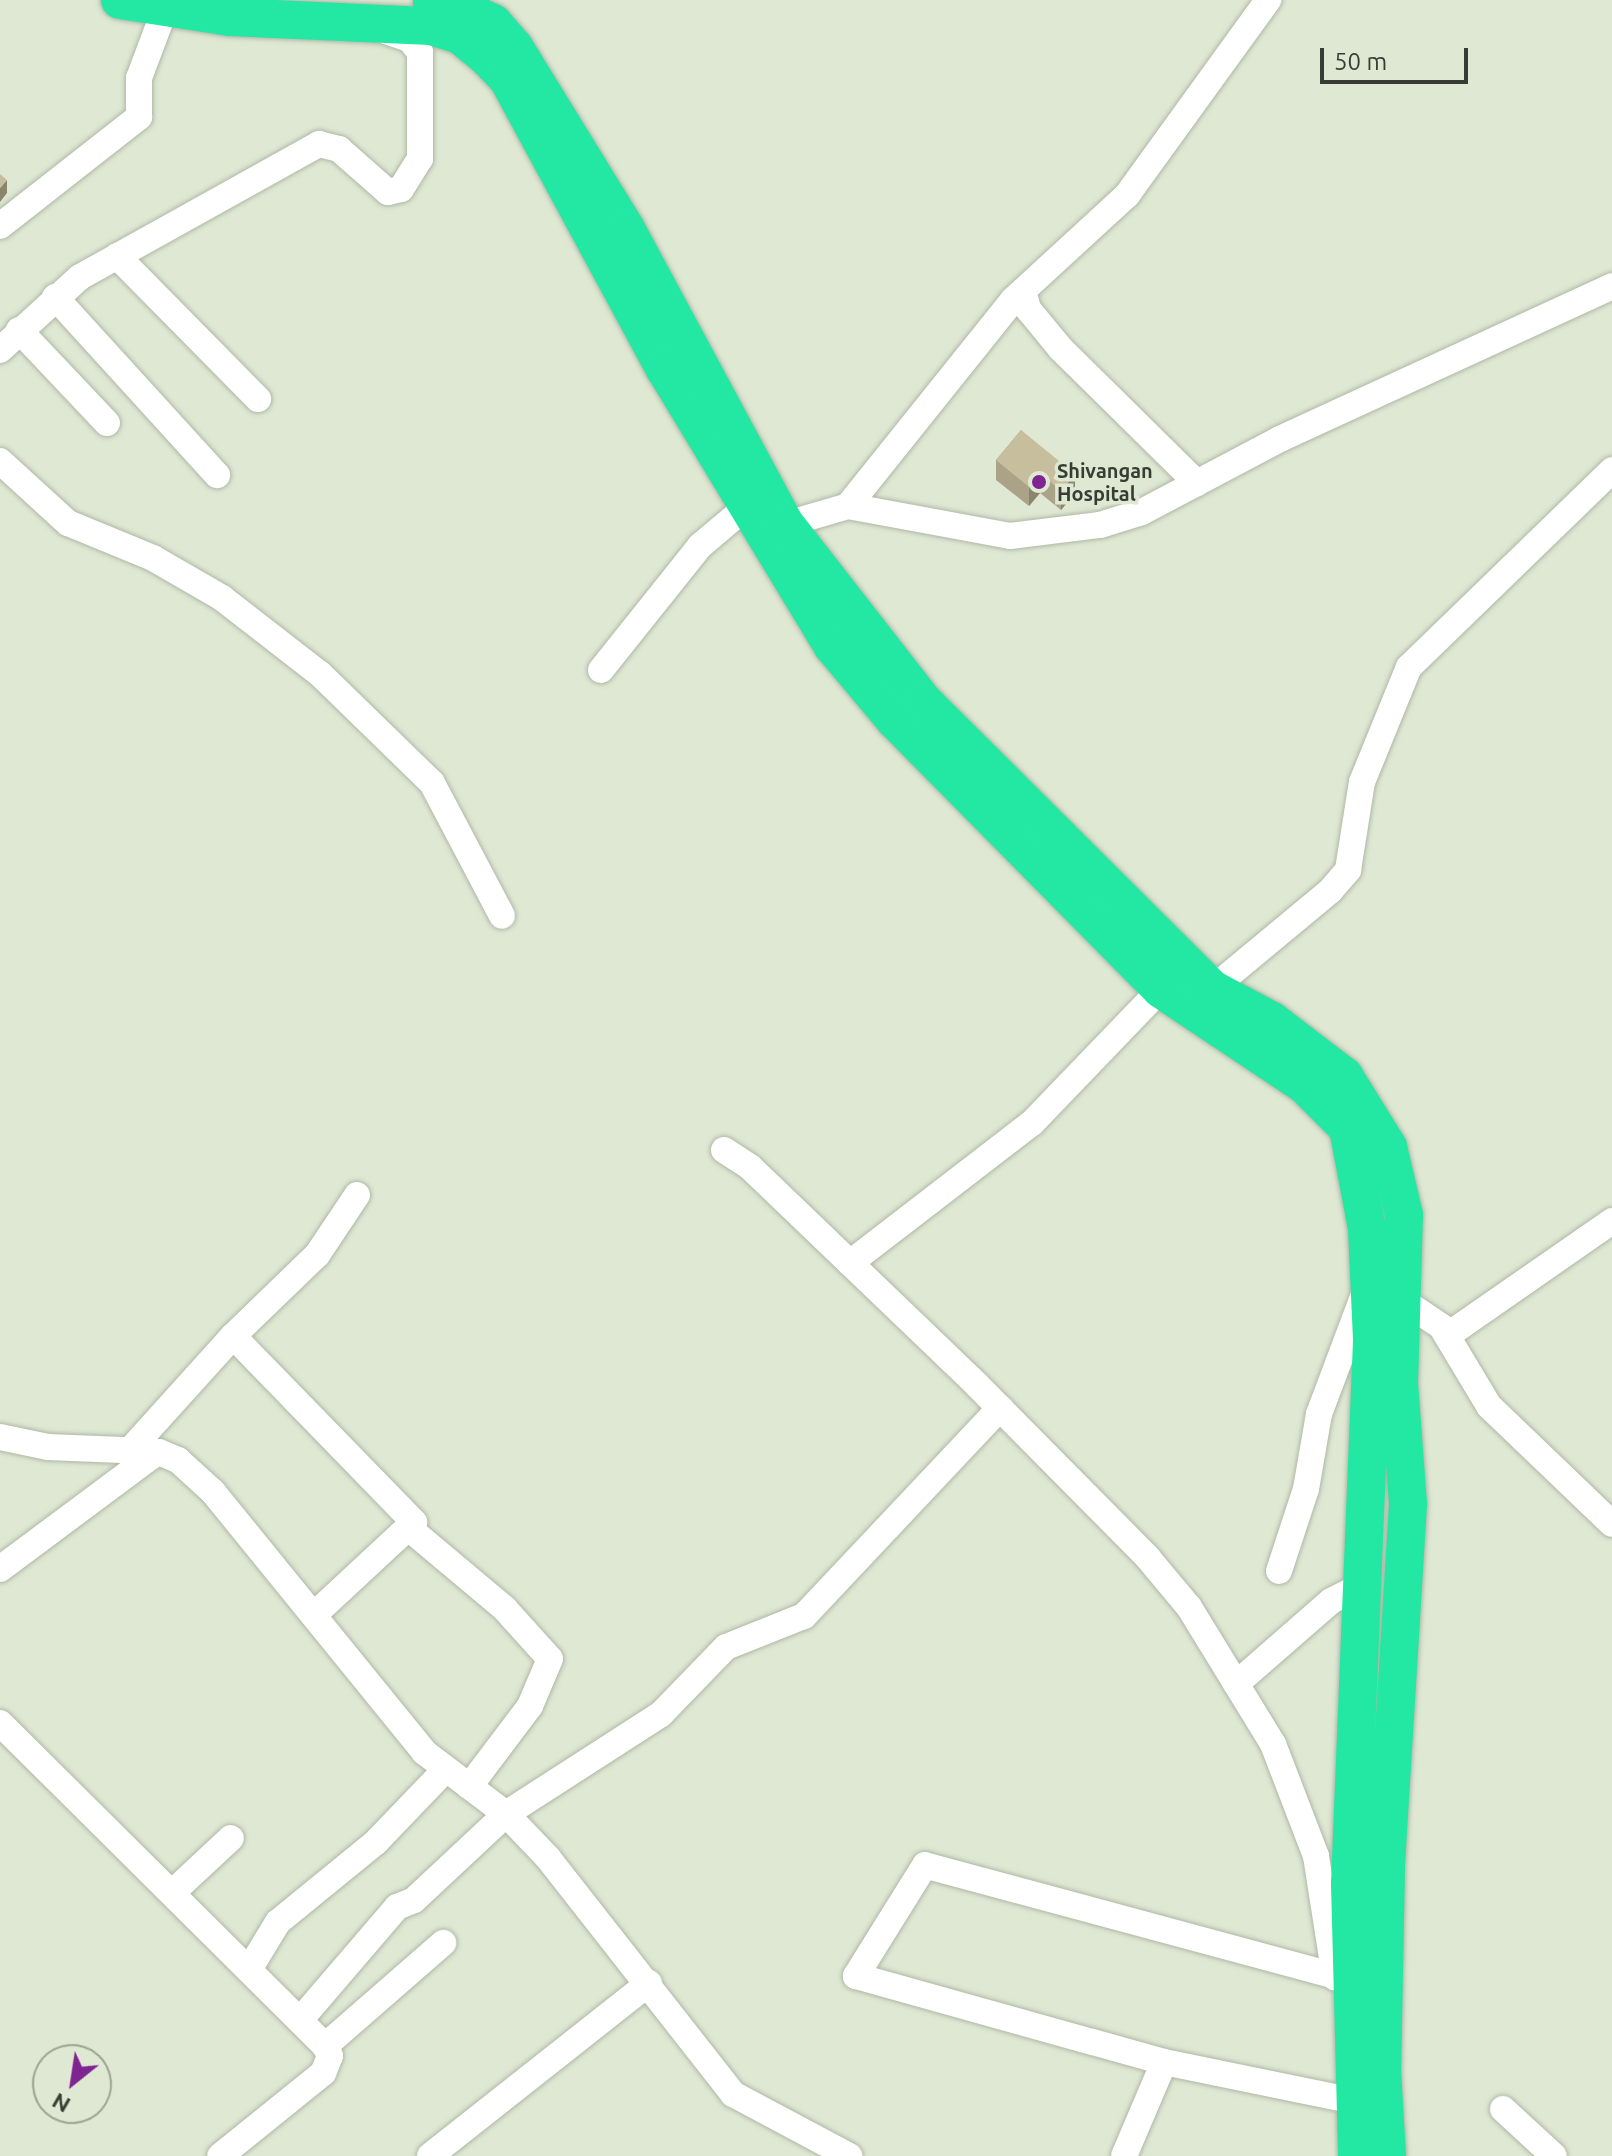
<!DOCTYPE html>
<html>
<head>
<meta charset="utf-8">
<style>
  body { margin:0 }
  #map { position:relative; width:1612px; height:2156px; overflow:hidden; background:#dee8d3; font-family:Ubuntu,sans-serif }
  div>[style] { position:absolute }
  .roads { filter:drop-shadow(0 0 2px #afb8a5) drop-shadow(0 0 2px #afb8a5) }
  .minor>* { height:26px; margin:-13px; padding:0 13px; transform-origin:13px; border-radius:13px; background:#fff }
  .highway>* { height:38px; margin:-19px; padding:0 19px; transform-origin:19px; border-radius:19px; background:#23e8a4 }
  .wall>* { inset:0; background:#aba387 }
  .shaded-wall>* { inset:0; background:#8b856e }
  .building>* { inset:0; background:#c7be9d }
  .dots>* { width:22px; height:22px; translate:-50% -50%; box-sizing:border-box; border:4px solid #dee8d3; border-radius:50% }
  span { translate:-50% -50%; white-space:nowrap; text-align:center; line-height:1.15; -webkit-text-stroke:7px #dee8d3; paint-order:stroke }
  .poi-label { font-size:20px; color:#383d34; font-weight:700 }
  .left { translate:0 -50%; text-align:left }
  .north { position:absolute; left:32px; top:2044px; width:80px; height:80px; box-sizing:border-box; background:#dee8d3; border:2px solid #9ca493; border-radius:50%; rotate:210deg; font-size:22px; font-weight:700; line-height:32px; text-align:center; color:#383d34 }
  .north::after { content:''; display:block; margin:auto; width:28px; height:36px; background:#7f2592; clip-path:polygon(50% 0,100% 100%,50% 72%,0 100%) }
  .scale { position:absolute; left:1320px; top:48px; width:148px; height:36px; box-sizing:border-box; border:4px solid #383d34; border-top:0; padding-left:10px; font-size:24px; line-height:28px; white-space:nowrap; color:#383d34; -webkit-text-stroke:6px #dee8d3; paint-order:stroke }
</style>
</head>
<body>
<div id="map">
  <div class="roads">
    <div class="minor">
      <i style="left:0;top:226px;width:177px;rotate:-38.1deg"></i>
      <i style="left:139px;top:117px;width:39px;rotate:-90deg"></i>
      <i style="left:139px;top:78px;width:74px;rotate:-69.4deg"></i>
      <i style="left:117px;top:256px;width:201px;rotate:45.4deg"></i>
      <i style="left:1024px;top:294px;width:16px;rotate:75deg"></i>
      <i style="left:1028px;top:309px;width:52px;rotate:50.5deg"></i>
      <i style="left:1061px;top:349px;width:191px;rotate:44.6deg"></i>
      <i style="left:55px;top:297px;width:241px;rotate:47.7deg"></i>
      <i style="left:19px;top:330px;width:128px;rotate:46.6deg"></i>
      <i style="left:0;top:350px;width:108px;rotate:-42.4deg"></i>
      <i style="left:80px;top:277px;width:274px;rotate:-29.1deg"></i>
      <i style="left:319px;top:144px;width:21px;rotate:14deg"></i>
      <i style="left:339px;top:149px;width:65px;rotate:41.3deg"></i>
      <i style="left:388px;top:192px;width:13px;rotate:-13deg"></i>
      <i style="left:401px;top:189px;width:36px;rotate:-58deg"></i>
      <i style="left:420px;top:159px;width:107px;rotate:-90deg"></i>
      <i style="left:420px;top:52px;width:17px;rotate:-130deg"></i>
      <i style="left:409px;top:39px;width:28px;rotate:-161deg"></i>
      <i style="left:0;top:461px;width:92px;rotate:42.4deg"></i>
      <i style="left:68px;top:523px;width:92px;rotate:22.4deg"></i>
      <i style="left:153px;top:558px;width:80px;rotate:30.1deg"></i>
      <i style="left:222px;top:598px;width:124px;rotate:37.8deg"></i>
      <i style="left:320px;top:674px;width:156px;rotate:44.2deg"></i>
      <i style="left:432px;top:783px;width:150px;rotate:62.2deg"></i>
      <i style="left:848px;top:506px;width:265px;rotate:-51.3deg"></i>
      <i style="left:1014px;top:299px;width:154px;rotate:-42.6deg"></i>
      <i style="left:1127px;top:195px;width:241px;rotate:-54.1deg"></i>
      <i style="left:773px;top:528px;width:78px;rotate:-16.3deg"></i>
      <i style="left:848px;top:506px;width:165px;rotate:10.5deg"></i>
      <i style="left:1010px;top:536px;width:91px;rotate:-7deg"></i>
      <i style="left:1100px;top:525px;width:44px;rotate:-17.2deg"></i>
      <i style="left:1142px;top:512px;width:156px;rotate:-27.9deg"></i>
      <i style="left:1280px;top:439px;width:366px;rotate:-24.7deg"></i>
      <i style="left:601px;top:670px;width:159px;rotate:-51.4deg"></i>
      <i style="left:700px;top:546px;width:59px;rotate:-40.2deg"></i>
      <i style="left:1212px;top:989px;width:153px;rotate:-39.7deg"></i>
      <i style="left:1330px;top:891px;width:28px;rotate:-49deg"></i>
      <i style="left:1348px;top:870px;width:89px;rotate:-81deg"></i>
      <i style="left:1362px;top:782px;width:124px;rotate:-67.8deg"></i>
      <i style="left:1409px;top:667px;width:283px;rotate:-44.1deg"></i>
      <i style="left:724px;top:1150px;width:31px;rotate:33deg"></i>
      <i style="left:750px;top:1167px;width:315px;rotate:43.8deg"></i>
      <i style="left:977px;top:1385px;width:243px;rotate:45.3deg"></i>
      <i style="left:1148px;top:1558px;width:64px;rotate:50.1deg"></i>
      <i style="left:1189px;top:1607px;width:161px;rotate:58.5deg"></i>
      <i style="left:1273px;top:1744px;width:120px;rotate:69deg"></i>
      <i style="left:1316px;top:1856px;width:123px;rotate:81.1deg"></i>
      <i style="left:850px;top:1263px;width:230px;rotate:-37.6deg"></i>
      <i style="left:1032px;top:1123px;width:186px;rotate:-46.1deg"></i>
      <i style="left:1399px;top:1298px;width:63px;rotate:33.9deg"></i>
      <i style="left:1451px;top:1333px;width:196px;rotate:-34.8deg"></i>
      <i style="left:1444px;top:1331px;width:87px;rotate:59deg"></i>
      <i style="left:1489px;top:1406px;width:170px;rotate:43.8deg"></i>
      <i style="left:233px;top:1336px;width:260px;rotate:45.8deg"></i>
      <i style="left:414px;top:1522px;width:137px;rotate:137.1deg"></i>
      <i style="left:0;top:1437px;width:49px;rotate:11.8deg"></i>
      <i style="left:48px;top:1447px;width:99px;rotate:2.3deg"></i>
      <i style="left:131px;top:1449px;width:152px;rotate:-47.9deg"></i>
      <i style="left:233px;top:1336px;width:117px;rotate:-44deg"></i>
      <i style="left:317px;top:1255px;width:72px;rotate:-56.3deg"></i>
      <i style="left:411px;top:1530px;width:123px;rotate:40deg"></i>
      <i style="left:505px;top:1609px;width:67px;rotate:48deg"></i>
      <i style="left:550px;top:1659px;width:51px;rotate:113.1deg"></i>
      <i style="left:530px;top:1706px;width:101px;rotate:127deg"></i>
      <i style="left:0;top:1569px;width:182px;rotate:-36.7deg"></i>
      <i style="left:146px;top:1460px;width:15px;rotate:-32deg"></i>
      <i style="left:159px;top:1452px;width:21px;rotate:23deg"></i>
      <i style="left:178px;top:1460px;width:47px;rotate:42.4deg"></i>
      <i style="left:213px;top:1492px;width:335px;rotate:50.9deg"></i>
      <i style="left:424px;top:1752px;width:103px;rotate:37.1deg"></i>
      <i style="left:506px;top:1814px;width:61px;rotate:46.3deg"></i>
      <i style="left:548px;top:1858px;width:300px;rotate:51.9deg"></i>
      <i style="left:733px;top:2094px;width:132px;rotate:28.1deg"></i>
      <i style="left:1279px;top:1571px;width:86px;rotate:-71.8deg"></i>
      <i style="left:1306px;top:1489px;width:76px;rotate:-80.2deg"></i>
      <i style="left:1319px;top:1414px;width:134px;rotate:-69.4deg"></i>
      <i style="left:1236px;top:1684px;width:126px;rotate:-41.1deg"></i>
      <i style="left:1331px;top:1601px;width:39px;rotate:-27deg"></i>
      <i style="left:0;top:1723px;width:458px;rotate:44.8deg"></i>
      <i style="left:325px;top:2046px;width:11px;rotate:63deg"></i>
      <i style="left:330px;top:2056px;width:18px;rotate:112deg"></i>
      <i style="left:323px;top:2073px;width:132px;rotate:141.1deg"></i>
      <i style="left:173px;top:1892px;width:79px;rotate:-43deg"></i>
      <i style="left:250px;top:1968px;width:54px;rotate:-58.7deg"></i>
      <i style="left:278px;top:1922px;width:127px;rotate:-39.2deg"></i>
      <i style="left:376px;top:1842px;width:98px;rotate:-46.2deg"></i>
      <i style="left:1354px;top:1981px;width:444px;rotate:-164.9deg"></i>
      <i style="left:925px;top:1865px;width:131px;rotate:121.9deg"></i>
      <i style="left:856px;top:1976px;width:320px;rotate:15.6deg"></i>
      <i style="left:1164px;top:2062px;width:194px;rotate:11.6deg"></i>
      <i style="left:301px;top:2019px;width:148px;rotate:-49.4deg"></i>
      <i style="left:397px;top:1907px;width:18px;rotate:-22deg"></i>
      <i style="left:414px;top:1900px;width:126px;rotate:-43.1deg"></i>
      <i style="left:506px;top:1814px;width:184px;rotate:-32.8deg"></i>
      <i style="left:661px;top:1714px;width:93px;rotate:-45.9deg"></i>
      <i style="left:726px;top:1647px;width:84px;rotate:-21.7deg"></i>
      <i style="left:804px;top:1616px;width:286px;rotate:-46.7deg"></i>
      <i style="left:325px;top:2046px;width:157px;rotate:-41.1deg"></i>
      <i style="left:1503px;top:2109px;width:69px;rotate:42.7deg"></i>
      <i style="left:430px;top:2156px;width:279px;rotate:-38.3deg"></i>
      <i style="left:1124px;top:2156px;width:102px;rotate:-66.9deg"></i>
    </div>
    <div class="highway">
      <i style="left:120px;top:0;width:111px;rotate:8.8deg"></i>
      <i style="left:230px;top:17px;width:201px;rotate:2.6deg"></i>
      <i style="left:431px;top:26px;width:30px;rotate:17deg"></i>
      <i style="left:460px;top:35px;width:32px;rotate:39deg"></i>
      <i style="left:485px;top:55px;width:33px;rotate:46deg"></i>
      <i style="left:508px;top:79px;width:330px;rotate:61.6deg"></i>
      <i style="left:665px;top:369px;width:323px;rotate:58.8deg"></i>
      <i style="left:832px;top:645px;width:97px;rotate:50deg"></i>
      <i style="left:894px;top:719px;width:380px;rotate:45.3deg"></i>
      <i style="left:1161px;top:989px;width:173px;rotate:33.7deg"></i>
      <i style="left:1305px;top:1085px;width:61px;rotate:45deg"></i>
      <i style="left:1348px;top:1128px;width:103px;rotate:79.3deg"></i>
      <i style="left:1367px;top:1229px;width:112px;rotate:87.4deg"></i>
      <i style="left:1372px;top:1341px;width:543px;rotate:92.32deg"></i>
      <i style="left:1350px;top:1884px;width:272px;rotate:88.5deg"></i>
      <i style="left:432px;top:3px;width:34px;rotate:12deg"></i>
      <i style="left:465px;top:10px;width:31px;rotate:25deg"></i>
      <i style="left:493px;top:23px;width:32px;rotate:49deg"></i>
      <i style="left:514px;top:47px;width:214px;rotate:58.4deg"></i>
      <i style="left:626px;top:229px;width:335px;rotate:61.7deg"></i>
      <i style="left:785px;top:524px;width:224px;rotate:52.1deg"></i>
      <i style="left:923px;top:701px;width:408px;rotate:44.9deg"></i>
      <i style="left:1212px;top:989px;width:68px;rotate:28.1deg"></i>
      <i style="left:1272px;top:1021px;width:91px;rotate:37.4deg"></i>
      <i style="left:1344px;top:1076px;width:84px;rotate:58.2deg"></i>
      <i style="left:1388px;top:1147px;width:70px;rotate:76.8deg"></i>
      <i style="left:1404px;top:1215px;width:169px;rotate:91.7deg"></i>
      <i style="left:1399px;top:1384px;width:120px;rotate:85.7deg"></i>
      <i style="left:1408px;top:1504px;width:365px;rotate:93.5deg"></i>
      <i style="left:1386px;top:1868px;width:203px;rotate:91.1deg"></i>
      <i style="left:1382px;top:2071px;width:85px;rotate:86.6deg"></i>
    </div>
  </div>
  <div class="wall">
    <i style="clip-path:polygon(1021px 430px,1075px 493px,1061px 510px,1040px 493px,1029px 506px,996px 480px,996px 460px)"></i>
  </div>
  <div class="shaded-wall">
    <i style="clip-path:polygon(7px 180px,7px 193px,0 202px,0 188px)"></i>
    <i style="clip-path:polygon(1040px 473px,1040px 493px,1029px 506px,1029px 487px)"></i>
    <i style="clip-path:polygon(1075px 474px,1075px 493px,1061px 510px,1061px 491px)"></i>
  </div>
  <div class="building">
    <i style="clip-path:polygon(0 174px,7px 180px,0 188px)"></i>
    <i style="clip-path:polygon(1021px 430px,1075px 474px,1061px 491px,1040px 473px,1029px 487px,996px 460px)"></i>
  </div>
  <div class="dots">
    <i style="left:1039px;top:482px;background:#7f2592"></i>
  </div>
  <div class="poi-label">
    <span class="left" style="left:1057px;top:482px">Shivangan<br>Hospital</span>
  </div>
  <div class="north">N</div>
  <div class="scale">50 m</div>
</div>
</body>
</html>
